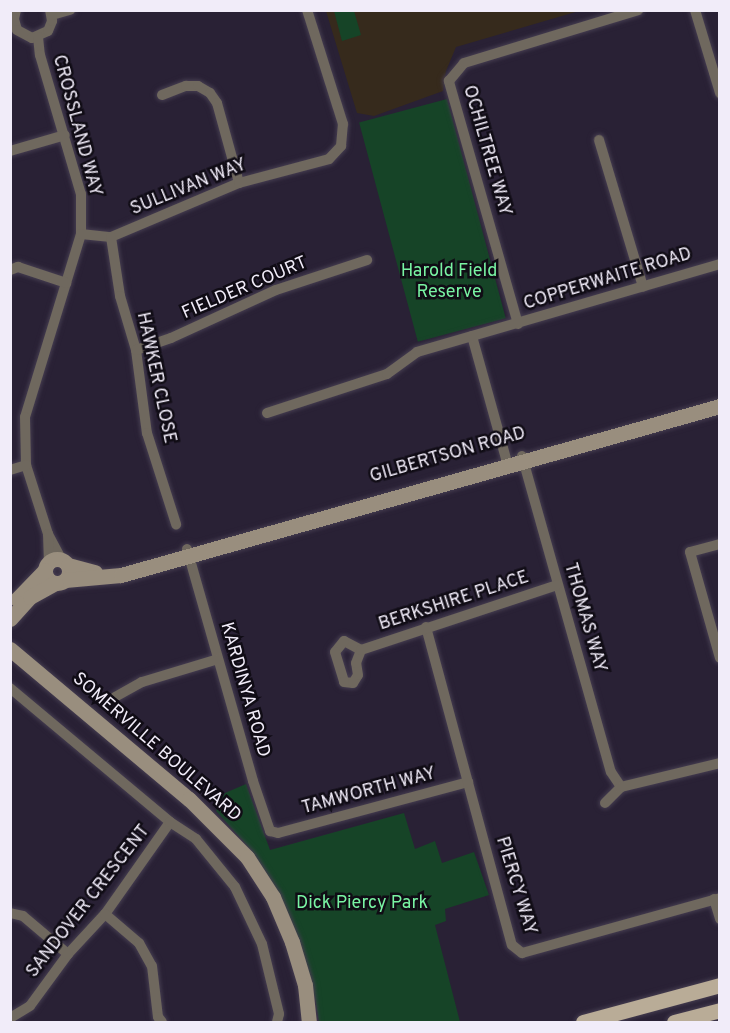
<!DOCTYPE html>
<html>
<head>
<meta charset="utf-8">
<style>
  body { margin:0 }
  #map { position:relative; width:730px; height:1033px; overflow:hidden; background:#292135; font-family:Overpass,sans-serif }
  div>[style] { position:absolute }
  .education>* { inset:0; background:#362a1c }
  .green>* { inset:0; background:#164427; transform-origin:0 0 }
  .roads { filter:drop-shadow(0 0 2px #453d50) drop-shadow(0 0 2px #453d50) }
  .street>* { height:10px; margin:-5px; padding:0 5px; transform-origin:5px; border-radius:5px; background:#6f685e }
  .secondary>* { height:15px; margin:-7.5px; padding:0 7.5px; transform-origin:7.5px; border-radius:7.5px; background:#998e7e }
  .secondary>.ring { margin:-7.5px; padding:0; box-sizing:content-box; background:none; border:15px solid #998e7e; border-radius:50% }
  .primary>* { height:15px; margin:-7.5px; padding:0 7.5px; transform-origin:7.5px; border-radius:7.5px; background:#b9ac97 }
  span { translate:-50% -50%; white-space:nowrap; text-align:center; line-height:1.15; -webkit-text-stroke:5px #100c15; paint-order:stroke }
  .street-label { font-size:18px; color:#f1ecf9 }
  .park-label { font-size:18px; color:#79f4a3 }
  .frame { position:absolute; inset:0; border:12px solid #f1ecf9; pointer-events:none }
</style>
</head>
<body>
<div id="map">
  <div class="education">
    <i style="clip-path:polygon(326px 11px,579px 11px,456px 47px,446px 71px,443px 91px,374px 116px,357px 113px)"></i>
  </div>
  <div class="green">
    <i style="clip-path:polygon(334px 11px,354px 11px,361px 35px,342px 41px)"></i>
    <i style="left:447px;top:99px;width:227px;height:91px;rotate:75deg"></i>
    <i style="clip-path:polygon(246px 784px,270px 850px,404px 813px,415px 849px,435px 841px,442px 863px,474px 852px,489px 895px,445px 909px,446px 921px,435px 925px,460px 1022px,319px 1022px,315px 998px,267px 874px,251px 850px,216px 811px,225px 793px)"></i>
  </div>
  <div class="roads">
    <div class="street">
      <i style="left:16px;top:10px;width:9px;rotate:103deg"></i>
      <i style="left:14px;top:19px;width:11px;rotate:75deg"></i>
      <i style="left:17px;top:30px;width:17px;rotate:28deg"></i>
      <i style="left:32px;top:38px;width:17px;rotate:-24deg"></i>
      <i style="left:48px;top:31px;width:11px;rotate:-68deg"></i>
      <i style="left:52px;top:21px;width:11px;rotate:-100deg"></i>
      <i style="left:695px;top:10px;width:87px;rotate:73.2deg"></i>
      <i style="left:52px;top:15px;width:19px;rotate:-16deg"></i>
      <i style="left:38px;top:37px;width:18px;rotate:84deg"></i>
      <i style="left:40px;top:55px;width:145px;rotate:73.6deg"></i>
      <i style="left:81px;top:194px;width:40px;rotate:90deg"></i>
      <i style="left:81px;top:234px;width:191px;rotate:107deg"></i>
      <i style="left:25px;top:417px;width:48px;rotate:88.8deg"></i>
      <i style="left:26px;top:465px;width:72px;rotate:72.3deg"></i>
      <i style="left:48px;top:534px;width:30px;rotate:62deg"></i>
      <i style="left:162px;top:95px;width:26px;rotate:-21deg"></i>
      <i style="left:186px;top:86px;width:12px"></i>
      <i style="left:198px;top:86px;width:14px;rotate:30deg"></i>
      <i style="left:210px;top:93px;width:12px;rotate:55deg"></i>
      <i style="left:217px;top:103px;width:83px;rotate:74.6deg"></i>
      <i style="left:599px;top:140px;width:153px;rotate:73.3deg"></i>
      <i style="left:10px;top:151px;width:57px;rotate:-16.2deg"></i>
      <i style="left:81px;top:234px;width:30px;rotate:6deg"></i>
      <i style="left:111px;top:237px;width:139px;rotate:-22.9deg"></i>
      <i style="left:239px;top:183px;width:93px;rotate:-14.9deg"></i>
      <i style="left:329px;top:159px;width:18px;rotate:-47deg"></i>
      <i style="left:341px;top:146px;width:22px;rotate:-85deg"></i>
      <i style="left:343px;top:124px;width:120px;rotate:-107.5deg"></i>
      <i style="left:111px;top:237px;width:60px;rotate:81.3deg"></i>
      <i style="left:120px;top:296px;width:56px;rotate:73.5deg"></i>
      <i style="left:136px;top:350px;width:84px;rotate:82.5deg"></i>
      <i style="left:147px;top:433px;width:96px;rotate:72.3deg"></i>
      <i style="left:10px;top:270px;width:9px;rotate:-21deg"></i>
      <i style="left:18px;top:267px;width:51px;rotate:18.4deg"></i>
      <i style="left:518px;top:324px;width:253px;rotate:-105.9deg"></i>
      <i style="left:449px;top:81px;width:23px;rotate:-50deg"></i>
      <i style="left:464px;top:63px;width:182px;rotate:-16.9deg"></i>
      <i style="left:472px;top:336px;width:135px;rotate:74.5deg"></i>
      <i style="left:136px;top:350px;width:37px;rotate:-19deg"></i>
      <i style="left:171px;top:338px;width:115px;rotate:-24.6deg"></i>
      <i style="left:276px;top:290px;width:96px;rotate:-18.2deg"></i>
      <i style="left:267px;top:413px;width:126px;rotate:-18deg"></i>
      <i style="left:387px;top:374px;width:37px;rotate:-36deg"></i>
      <i style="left:417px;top:352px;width:316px;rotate:-16.2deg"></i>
      <i style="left:522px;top:456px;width:328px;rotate:74.3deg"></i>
      <i style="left:611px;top:772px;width:18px;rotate:56deg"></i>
      <i style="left:10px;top:470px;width:17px;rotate:-17deg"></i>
      <i style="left:48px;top:534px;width:27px;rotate:88deg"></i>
      <i style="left:720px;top:544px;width:31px;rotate:165deg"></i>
      <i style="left:690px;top:552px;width:110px;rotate:74.2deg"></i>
      <i style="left:187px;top:549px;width:241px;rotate:74.1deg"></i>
      <i style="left:253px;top:781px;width:53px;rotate:71.2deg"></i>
      <i style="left:270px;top:831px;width:8px;rotate:14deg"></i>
      <i style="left:278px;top:833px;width:197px;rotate:-15deg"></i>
      <i style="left:426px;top:627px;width:329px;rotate:74.9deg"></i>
      <i style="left:512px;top:945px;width:13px;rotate:39deg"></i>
      <i style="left:522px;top:953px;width:205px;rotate:-15.5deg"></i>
      <i style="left:361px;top:650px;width:19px;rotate:-152deg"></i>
      <i style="left:344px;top:641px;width:14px;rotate:129deg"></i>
      <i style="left:335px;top:652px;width:31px;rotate:73deg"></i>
      <i style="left:344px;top:682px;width:9px;rotate:6deg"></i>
      <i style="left:353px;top:683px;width:9px;rotate:-58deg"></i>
      <i style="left:358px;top:675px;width:12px;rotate:-99deg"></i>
      <i style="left:356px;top:663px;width:14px;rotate:-69deg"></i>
      <i style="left:361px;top:650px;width:206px;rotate:-18.3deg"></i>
      <i style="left:10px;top:688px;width:209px;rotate:39.9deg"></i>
      <i style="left:170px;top:822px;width:113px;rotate:125.2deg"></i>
      <i style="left:105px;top:914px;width:54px;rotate:132.8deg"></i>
      <i style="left:68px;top:954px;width:64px;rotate:126.2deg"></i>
      <i style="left:30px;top:1006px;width:23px;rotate:149deg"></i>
      <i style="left:115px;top:697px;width:31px;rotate:-29deg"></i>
      <i style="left:142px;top:682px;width:79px;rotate:-16.8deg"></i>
      <i style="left:605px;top:803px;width:23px;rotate:-45deg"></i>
      <i style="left:621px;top:787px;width:102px;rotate:-13.6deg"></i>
      <i style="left:170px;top:822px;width:31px;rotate:33deg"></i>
      <i style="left:196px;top:839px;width:62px;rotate:50.9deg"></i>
      <i style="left:235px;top:887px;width:63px;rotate:64.7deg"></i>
      <i style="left:262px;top:944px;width:72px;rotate:76.3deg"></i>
      <i style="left:279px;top:1014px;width:8px;rotate:104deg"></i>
      <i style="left:714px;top:899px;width:21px;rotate:73deg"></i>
      <i style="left:10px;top:913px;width:13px;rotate:13deg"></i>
      <i style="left:23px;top:916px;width:59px;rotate:40.2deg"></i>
      <i style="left:105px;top:914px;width:45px;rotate:40.5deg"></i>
      <i style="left:139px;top:943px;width:26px;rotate:61deg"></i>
      <i style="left:152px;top:966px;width:51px;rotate:83.3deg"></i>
      <i style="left:158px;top:1017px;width:6px;rotate:51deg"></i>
    </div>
    <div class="secondary">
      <i class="ring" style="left:45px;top:559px;width:9px;height:9px"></i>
      <i style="left:68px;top:565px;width:28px;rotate:15deg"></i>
      <i style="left:65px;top:580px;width:56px;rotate:-5.1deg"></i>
      <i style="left:121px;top:575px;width:622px;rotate:-15.76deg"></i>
      <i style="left:17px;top:599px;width:40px;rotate:-46deg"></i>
      <i style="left:10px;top:619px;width:30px;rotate:-48deg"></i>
      <i style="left:30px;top:597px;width:29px;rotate:-29deg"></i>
      <i style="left:10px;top:649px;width:234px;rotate:40deg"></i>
      <i style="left:189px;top:799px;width:82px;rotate:45deg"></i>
      <i style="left:247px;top:857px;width:48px;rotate:57deg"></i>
      <i style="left:273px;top:897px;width:49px;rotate:67.1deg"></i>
      <i style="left:292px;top:942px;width:45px;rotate:73.2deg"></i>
      <i style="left:305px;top:985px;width:37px;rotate:84deg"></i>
    </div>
    <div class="primary">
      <i style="left:583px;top:1022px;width:142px;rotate:-15.1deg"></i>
      <i style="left:674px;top:1022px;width:48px;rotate:-14.6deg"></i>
    </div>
  </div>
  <div class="street-label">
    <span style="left:76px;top:126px;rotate:75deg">CROSSLAND WAY</span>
    <span style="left:486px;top:151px;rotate:74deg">OCHILTREE WAY</span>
    <span style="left:189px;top:188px;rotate:-22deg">SULLIVAN WAY</span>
    <span style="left:608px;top:280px;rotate:-17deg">COPPERWAITE ROAD</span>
    <span style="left:245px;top:289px;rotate:-23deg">FIELDER COURT</span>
    <span style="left:155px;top:378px;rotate:78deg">HAWKER CLOSE</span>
    <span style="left:448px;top:456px;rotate:-16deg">GILBERTSON ROAD</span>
    <span style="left:454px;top:602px;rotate:-18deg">BERKSHIRE PLACE</span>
    <span style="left:584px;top:618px;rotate:74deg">THOMAS WAY</span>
    <span style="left:244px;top:690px;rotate:74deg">KARDINYA ROAD</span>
    <span style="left:156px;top:748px;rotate:41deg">SOMERVILLE BOULEVARD</span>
    <span style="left:369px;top:792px;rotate:-15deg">TAMWORTH WAY</span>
    <span style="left:515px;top:886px;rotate:73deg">PIERCY WAY</span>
    <span style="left:89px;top:902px;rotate:-52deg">SANDOVER CRESCENT</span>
  </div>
  <div class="park-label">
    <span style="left:449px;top:283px">Harold Field<br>Reserve</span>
    <span style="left:362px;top:904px">Dick Piercy Park</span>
  </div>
  <div class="frame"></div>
</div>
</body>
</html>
